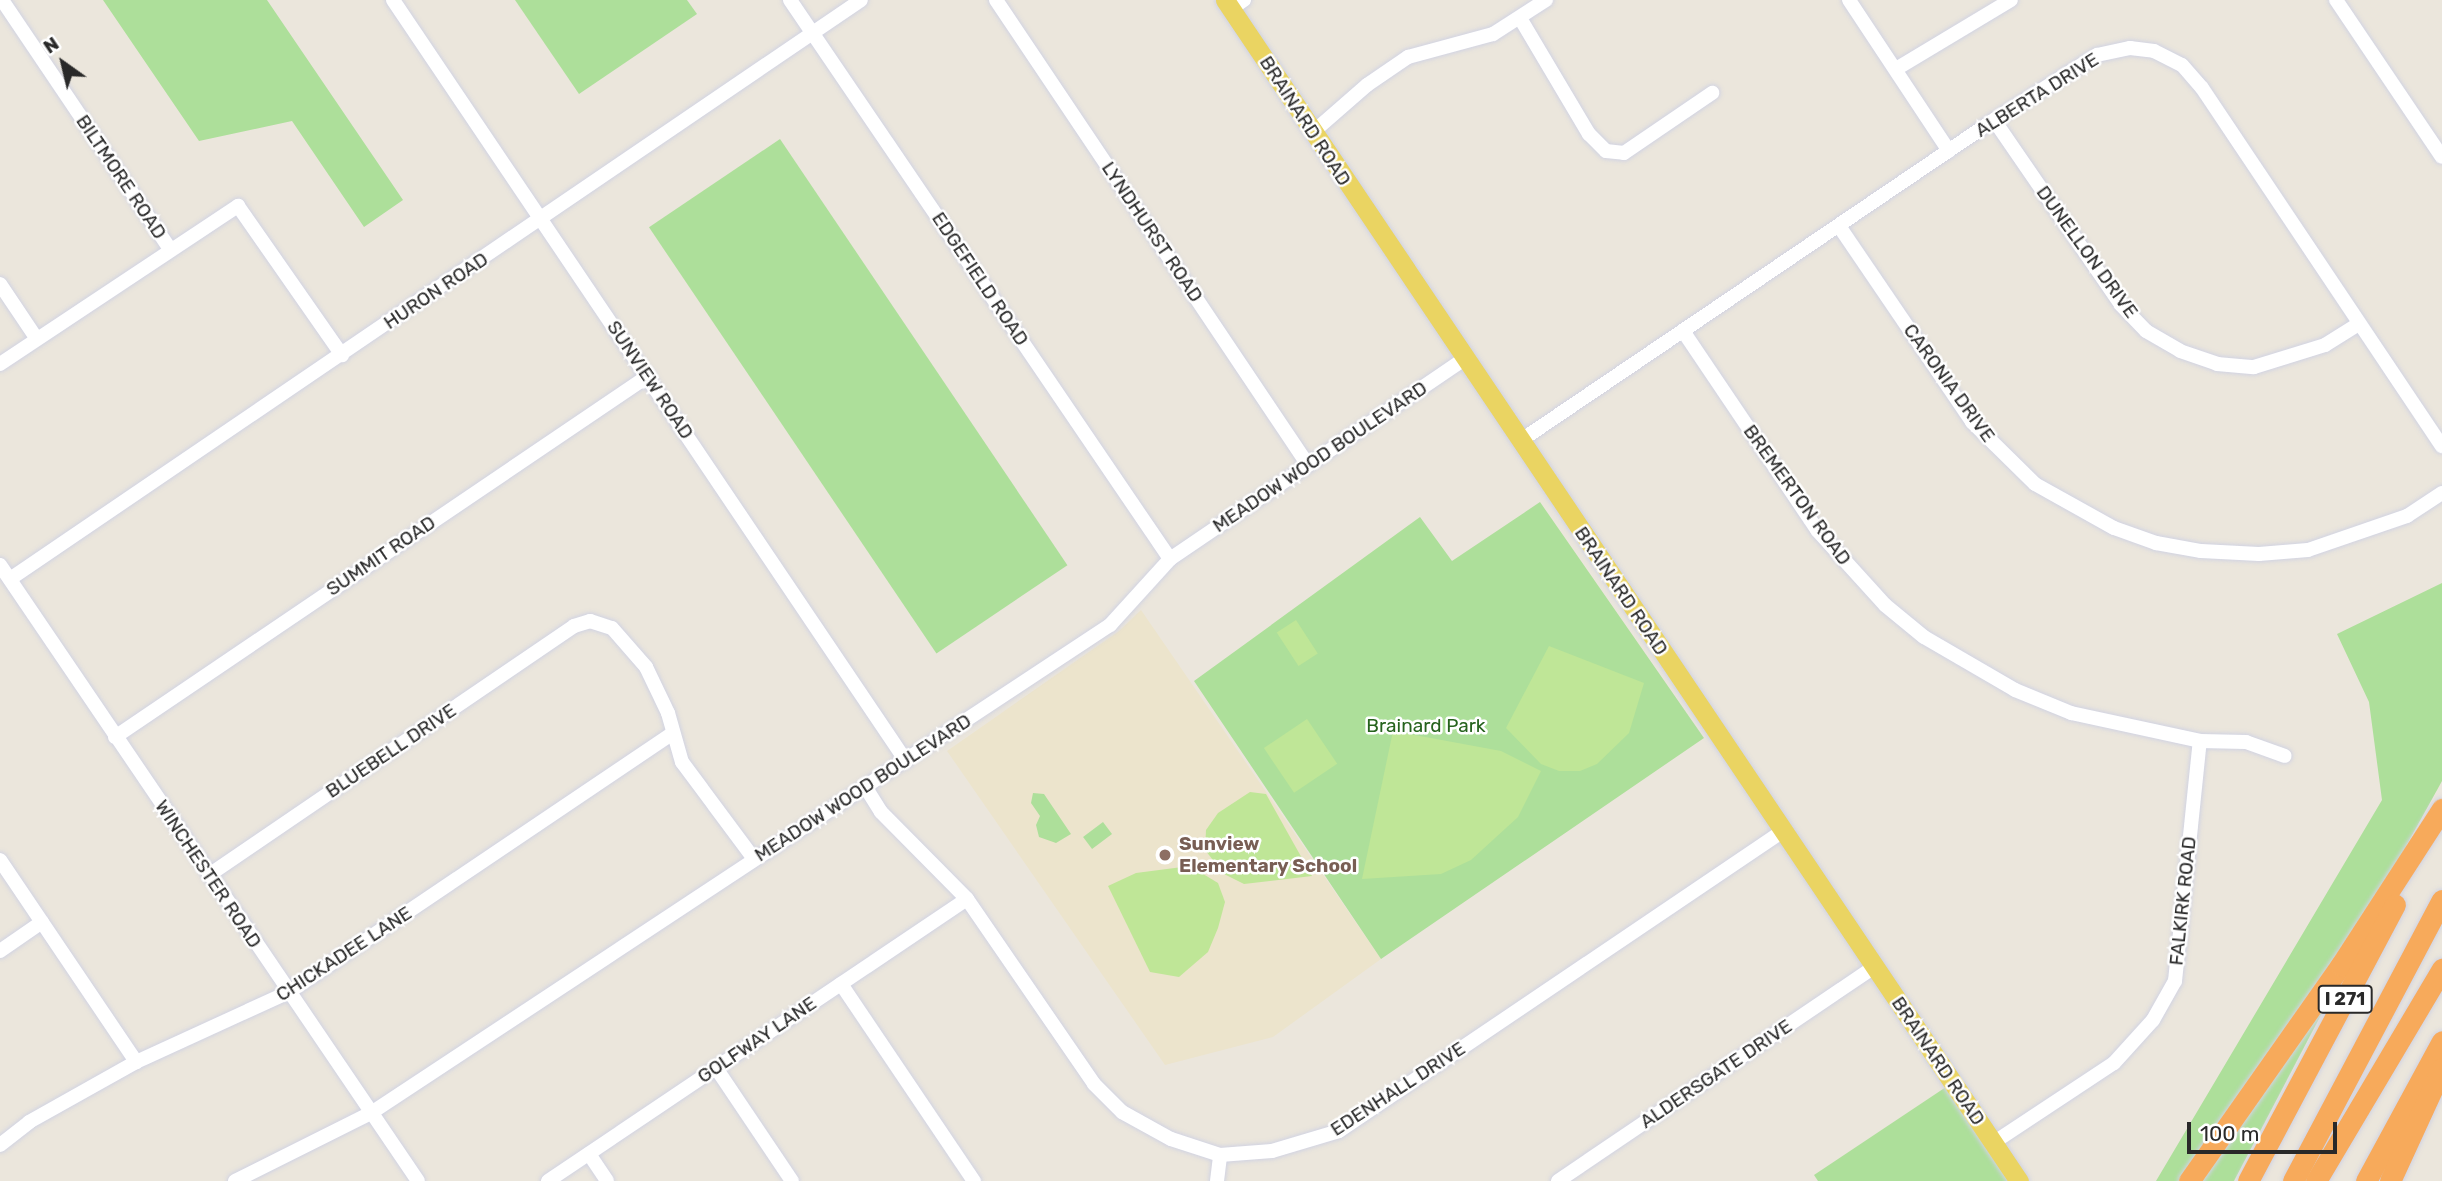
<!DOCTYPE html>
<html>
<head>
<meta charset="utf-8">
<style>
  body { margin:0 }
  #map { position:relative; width:2442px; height:1181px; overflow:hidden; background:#ebe6dc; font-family:Rubik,sans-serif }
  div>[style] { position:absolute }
  .education>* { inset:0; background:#ece4cc }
  .green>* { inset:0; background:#addf9a; transform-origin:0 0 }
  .pitch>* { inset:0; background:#bfe697; transform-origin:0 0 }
  .roads { filter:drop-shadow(0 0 2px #d1d3e2) drop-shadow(0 0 2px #d1d3e2) }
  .minor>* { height:14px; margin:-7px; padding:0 7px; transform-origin:7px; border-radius:7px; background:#fff }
  .major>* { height:19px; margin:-9.5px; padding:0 9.5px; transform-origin:9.5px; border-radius:9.5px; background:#ead462 }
  .highway>* { height:21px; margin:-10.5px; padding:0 10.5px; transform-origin:10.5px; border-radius:10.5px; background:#f7aa5b }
  .dots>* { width:19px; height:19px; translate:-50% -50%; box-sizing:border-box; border:4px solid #fff; border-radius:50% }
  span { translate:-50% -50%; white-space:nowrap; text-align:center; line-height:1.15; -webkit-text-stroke:5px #fff; paint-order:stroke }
  .shield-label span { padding:2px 5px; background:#fff; border:2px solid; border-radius:5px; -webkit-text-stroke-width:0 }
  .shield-label { font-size:18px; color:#292929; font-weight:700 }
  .street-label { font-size:19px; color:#292929 }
  .park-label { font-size:19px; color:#26631d }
  .education-label { font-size:19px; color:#785e54; font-weight:700 }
  .left { translate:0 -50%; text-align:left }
  .north { position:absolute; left:28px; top:28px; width:70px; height:70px; -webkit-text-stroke:5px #fff; paint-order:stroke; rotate:326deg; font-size:19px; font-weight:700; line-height:28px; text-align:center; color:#292929 }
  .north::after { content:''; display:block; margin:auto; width:24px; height:32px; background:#292929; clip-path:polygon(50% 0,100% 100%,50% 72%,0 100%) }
  .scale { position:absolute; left:2187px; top:1122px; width:150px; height:32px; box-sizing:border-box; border:4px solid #292929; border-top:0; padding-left:9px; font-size:21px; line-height:24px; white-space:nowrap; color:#292929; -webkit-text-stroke:5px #fff; paint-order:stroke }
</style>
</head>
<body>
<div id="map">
  <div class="education">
    <i style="clip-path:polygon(1141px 610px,1381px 959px,1273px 1037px,1165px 1065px,947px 751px,1119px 631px)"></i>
  </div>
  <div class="green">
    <i style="clip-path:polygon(103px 0,267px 0,403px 200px,364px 227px,292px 121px,199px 141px)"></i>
    <i style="clip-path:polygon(515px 0,687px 0,697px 14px,579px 94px)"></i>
    <i style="left:780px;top:139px;width:514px;height:158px;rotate:56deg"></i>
    <i style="clip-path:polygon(1540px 502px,1704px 738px,1381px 959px,1194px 681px,1420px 517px,1452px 561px)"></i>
    <i style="clip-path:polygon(2442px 583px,2442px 781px,2384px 886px,2180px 1181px,2156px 1181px,2382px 800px,2369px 702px,2337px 634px)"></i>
    <i style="clip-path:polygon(1033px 793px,1044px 794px,1071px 834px,1056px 843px,1039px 837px,1036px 825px,1040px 816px,1031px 803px)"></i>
    <i style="left:1103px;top:822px;width:15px;height:25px;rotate:53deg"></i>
    <i style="clip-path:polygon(2333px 992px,2234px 1181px,2197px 1181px)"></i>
    <i style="clip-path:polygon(1952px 1083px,2019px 1181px,1818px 1181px,1814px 1175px)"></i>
  </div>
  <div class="pitch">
    <i style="left:1296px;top:620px;width:40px;height:23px;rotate:57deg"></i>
    <i style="clip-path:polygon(1549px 646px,1644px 683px,1629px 733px,1597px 764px,1580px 771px,1559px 771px,1541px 764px,1506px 728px)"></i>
    <i style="left:1307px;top:719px;width:54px;height:52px;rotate:56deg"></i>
    <i style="clip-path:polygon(1393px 731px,1501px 751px,1541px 771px,1518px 817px,1471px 860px,1441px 874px,1362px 879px)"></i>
    <i style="clip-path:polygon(1250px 792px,1266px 794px,1312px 876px,1244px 884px,1224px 874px,1205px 850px,1206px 830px,1218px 813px)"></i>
    <i style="clip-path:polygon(1190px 866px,1218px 883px,1225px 902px,1218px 928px,1208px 952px,1179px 977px,1150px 972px,1108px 886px,1136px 873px)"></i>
  </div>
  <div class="roads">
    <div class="minor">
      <i style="left:2px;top:0;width:300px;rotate:56deg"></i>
      <i style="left:393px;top:0;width:918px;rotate:56.02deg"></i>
      <i style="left:790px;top:0;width:676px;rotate:55.79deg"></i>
      <i style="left:996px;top:0;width:560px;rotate:56.14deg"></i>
      <i style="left:1849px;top:0;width:181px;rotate:56.5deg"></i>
      <i style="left:2336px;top:0;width:189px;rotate:56deg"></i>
      <i style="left:1231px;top:9px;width:16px;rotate:-35deg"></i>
      <i style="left:1520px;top:18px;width:135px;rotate:59.3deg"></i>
      <i style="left:1589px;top:134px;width:24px;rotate:45deg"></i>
      <i style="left:1606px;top:151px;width:18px;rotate:6deg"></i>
      <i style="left:1624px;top:153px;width:107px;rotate:-34.3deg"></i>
      <i style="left:1896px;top:69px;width:134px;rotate:-31deg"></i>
      <i style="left:1994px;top:120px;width:224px;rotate:55.5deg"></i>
      <i style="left:2121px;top:305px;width:36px;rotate:46deg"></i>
      <i style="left:2146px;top:331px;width:39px;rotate:30deg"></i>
      <i style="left:2180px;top:351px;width:39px;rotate:19deg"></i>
      <i style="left:2217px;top:364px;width:37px;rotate:5deg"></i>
      <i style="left:2254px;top:367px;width:74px;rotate:-17.2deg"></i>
      <i style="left:2325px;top:345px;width:40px;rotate:-32deg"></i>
      <i style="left:1312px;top:133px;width:73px;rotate:-41.1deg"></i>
      <i style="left:1367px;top:85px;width:50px;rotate:-34.3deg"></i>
      <i style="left:1408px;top:57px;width:88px;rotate:-15.1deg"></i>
      <i style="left:1493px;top:34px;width:63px;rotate:-32.7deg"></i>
      <i style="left:1839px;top:226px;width:237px;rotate:55.8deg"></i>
      <i style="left:1972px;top:422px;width:88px;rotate:44.5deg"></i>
      <i style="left:2035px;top:484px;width:90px;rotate:29.1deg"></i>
      <i style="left:2114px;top:528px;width:45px;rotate:19.7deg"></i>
      <i style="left:2156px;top:543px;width:46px;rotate:10.1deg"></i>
      <i style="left:2201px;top:551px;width:58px;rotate:3deg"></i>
      <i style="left:2259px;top:554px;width:49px;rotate:-4.7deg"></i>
      <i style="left:2308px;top:550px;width:105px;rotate:-19deg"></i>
      <i style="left:2407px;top:516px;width:42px;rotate:-33.3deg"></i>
      <i style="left:0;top:284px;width:66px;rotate:56.1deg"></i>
      <i style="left:1683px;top:331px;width:240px;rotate:56deg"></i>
      <i style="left:1817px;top:530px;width:101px;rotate:47.8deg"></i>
      <i style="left:1885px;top:605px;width:50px;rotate:39.4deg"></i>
      <i style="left:1924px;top:637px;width:105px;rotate:30.2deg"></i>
      <i style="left:2015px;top:690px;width:61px;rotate:22.3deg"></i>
      <i style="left:2071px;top:713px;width:132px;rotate:12.2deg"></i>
      <i style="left:2200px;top:741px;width:46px;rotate:1.2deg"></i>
      <i style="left:2246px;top:742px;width:41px;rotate:19.7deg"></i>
      <i style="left:0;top:364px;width:286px;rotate:-33.6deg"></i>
      <i style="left:238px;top:206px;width:182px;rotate:55.1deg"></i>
      <i style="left:1520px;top:441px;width:572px;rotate:-34.11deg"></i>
      <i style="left:1994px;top:120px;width:122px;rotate:-32.3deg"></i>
      <i style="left:2097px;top:55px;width:34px;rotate:-12deg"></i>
      <i style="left:2130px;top:48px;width:24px;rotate:7deg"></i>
      <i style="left:2154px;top:51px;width:31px;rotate:27deg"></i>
      <i style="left:2182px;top:65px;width:30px;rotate:49deg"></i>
      <i style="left:2202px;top:88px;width:431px;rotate:56.2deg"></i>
      <i style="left:0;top:565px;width:744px;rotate:55.84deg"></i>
      <i style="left:10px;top:579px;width:1029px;rotate:-34.23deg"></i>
      <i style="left:115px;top:737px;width:644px;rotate:-34.11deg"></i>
      <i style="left:866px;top:788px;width:28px;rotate:58deg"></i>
      <i style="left:881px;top:812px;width:122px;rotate:45.3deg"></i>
      <i style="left:967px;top:899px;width:224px;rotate:55.5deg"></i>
      <i style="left:1094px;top:1084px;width:40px;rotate:45deg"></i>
      <i style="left:1122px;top:1112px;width:56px;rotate:28.9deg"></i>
      <i style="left:1171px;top:1139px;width:52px;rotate:18.1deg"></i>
      <i style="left:1220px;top:1155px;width:52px;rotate:-4.4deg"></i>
      <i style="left:1272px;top:1151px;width:70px;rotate:-16.6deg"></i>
      <i style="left:1339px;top:1131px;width:536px;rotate:-34.05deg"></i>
      <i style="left:0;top:860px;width:244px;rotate:56deg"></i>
      <i style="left:209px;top:875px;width:442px;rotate:-34.3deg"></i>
      <i style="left:574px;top:626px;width:17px;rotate:-17deg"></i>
      <i style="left:590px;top:621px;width:23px;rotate:18deg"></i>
      <i style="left:612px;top:628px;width:52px;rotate:48.9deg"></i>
      <i style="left:646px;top:667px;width:51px;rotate:64.4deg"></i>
      <i style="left:668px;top:713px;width:51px;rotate:74.1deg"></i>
      <i style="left:682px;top:762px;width:121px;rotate:53.4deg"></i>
      <i style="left:0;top:951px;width:51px;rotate:-34.6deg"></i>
      <i style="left:841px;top:984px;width:238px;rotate:56deg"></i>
      <i style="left:716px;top:1068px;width:136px;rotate:56.1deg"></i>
      <i style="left:1993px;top:1143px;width:145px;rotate:-33.5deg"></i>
      <i style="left:2114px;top:1063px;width:58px;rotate:-47.8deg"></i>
      <i style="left:2153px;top:1020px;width:45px;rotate:-60.6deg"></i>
      <i style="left:2175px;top:981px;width:241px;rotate:-84.1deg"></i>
      <i style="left:0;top:1145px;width:37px;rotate:-38deg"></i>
      <i style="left:29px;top:1122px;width:123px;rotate:-29.3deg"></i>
      <i style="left:136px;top:1062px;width:168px;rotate:-24.6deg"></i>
      <i style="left:289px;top:992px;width:461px;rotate:-34deg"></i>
      <i style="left:589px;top:1154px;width:32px;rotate:56deg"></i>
      <i style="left:235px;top:1181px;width:152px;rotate:-26.6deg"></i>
      <i style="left:371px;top:1113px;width:886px;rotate:-33.44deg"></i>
      <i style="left:1110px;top:625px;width:89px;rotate:-47.7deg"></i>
      <i style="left:1170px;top:559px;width:356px;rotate:-34.2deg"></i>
      <i style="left:548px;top:1181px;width:505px;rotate:-33.94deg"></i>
      <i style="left:1217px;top:1181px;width:26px;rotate:-83deg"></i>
      <i style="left:1558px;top:1181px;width:382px;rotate:-34.1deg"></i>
    </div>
    <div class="major">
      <i style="left:1225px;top:0;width:1423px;rotate:56.09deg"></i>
    </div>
    <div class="highway">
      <i style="left:2189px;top:1181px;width:264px;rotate:-54.9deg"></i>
      <i style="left:2341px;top:965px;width:186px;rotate:-57.1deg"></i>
      <i style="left:2248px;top:1181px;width:313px;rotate:-62deg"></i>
      <i style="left:2293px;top:1181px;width:318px;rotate:-62.1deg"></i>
      <i style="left:2316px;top:1181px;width:247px;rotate:-59.3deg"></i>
      <i style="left:2366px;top:1181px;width:159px;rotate:-61.5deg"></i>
      <i style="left:2390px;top:1181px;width:124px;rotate:-65.3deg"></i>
    </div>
  </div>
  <div class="dots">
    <i style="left:1165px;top:855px;background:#8d6e63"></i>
  </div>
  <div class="shield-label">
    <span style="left:2345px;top:999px">I 271</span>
  </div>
  <div class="street-label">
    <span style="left:2037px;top:95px;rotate:-32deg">ALBERTA DRIVE</span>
    <span style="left:1305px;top:121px;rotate:57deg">BRAINARD ROAD</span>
    <span style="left:121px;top:177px;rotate:56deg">BILTMORE ROAD</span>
    <span style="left:1152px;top:232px;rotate:56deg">LYNDHURST ROAD</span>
    <span style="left:2087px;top:252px;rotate:54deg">DUNELLON DRIVE</span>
    <span style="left:980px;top:279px;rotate:56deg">EDGEFIELD ROAD</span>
    <span style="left:436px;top:291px;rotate:-34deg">HURON ROAD</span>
    <span style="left:650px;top:380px;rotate:56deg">SUNVIEW ROAD</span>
    <span style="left:1949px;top:383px;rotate:54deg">CARONIA DRIVE</span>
    <span style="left:1320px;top:457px;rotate:-34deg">MEADOW WOOD BOULEVARD</span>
    <span style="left:1797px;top:495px;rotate:54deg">BREMERTON ROAD</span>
    <span style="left:381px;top:556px;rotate:-34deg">SUMMIT ROAD</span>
    <span style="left:1621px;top:591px;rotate:56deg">BRAINARD ROAD</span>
    <span style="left:391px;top:751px;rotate:-34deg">BLUEBELL DRIVE</span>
    <span style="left:863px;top:788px;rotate:-33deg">MEADOW WOOD BOULEVARD</span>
    <span style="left:208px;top:874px;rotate:56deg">WINCHESTER ROAD</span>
    <span style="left:2183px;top:901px;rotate:-84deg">FALKIRK ROAD</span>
    <span style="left:344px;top:954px;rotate:-33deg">CHICKADEE LANE</span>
    <span style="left:757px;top:1040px;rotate:-34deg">GOLFWAY LANE</span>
    <span style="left:1938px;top:1061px;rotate:56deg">BRAINARD ROAD</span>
    <span style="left:1716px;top:1074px;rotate:-34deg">ALDERSGATE DRIVE</span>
    <span style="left:1398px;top:1089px;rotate:-33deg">EDENHALL DRIVE</span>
  </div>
  <div class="park-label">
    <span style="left:1426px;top:726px">Brainard Park</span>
  </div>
  <div class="education-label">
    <span class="left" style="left:1179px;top:855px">Sunview<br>Elementary School</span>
  </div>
  <div class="north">N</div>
  <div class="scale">100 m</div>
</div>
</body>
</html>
